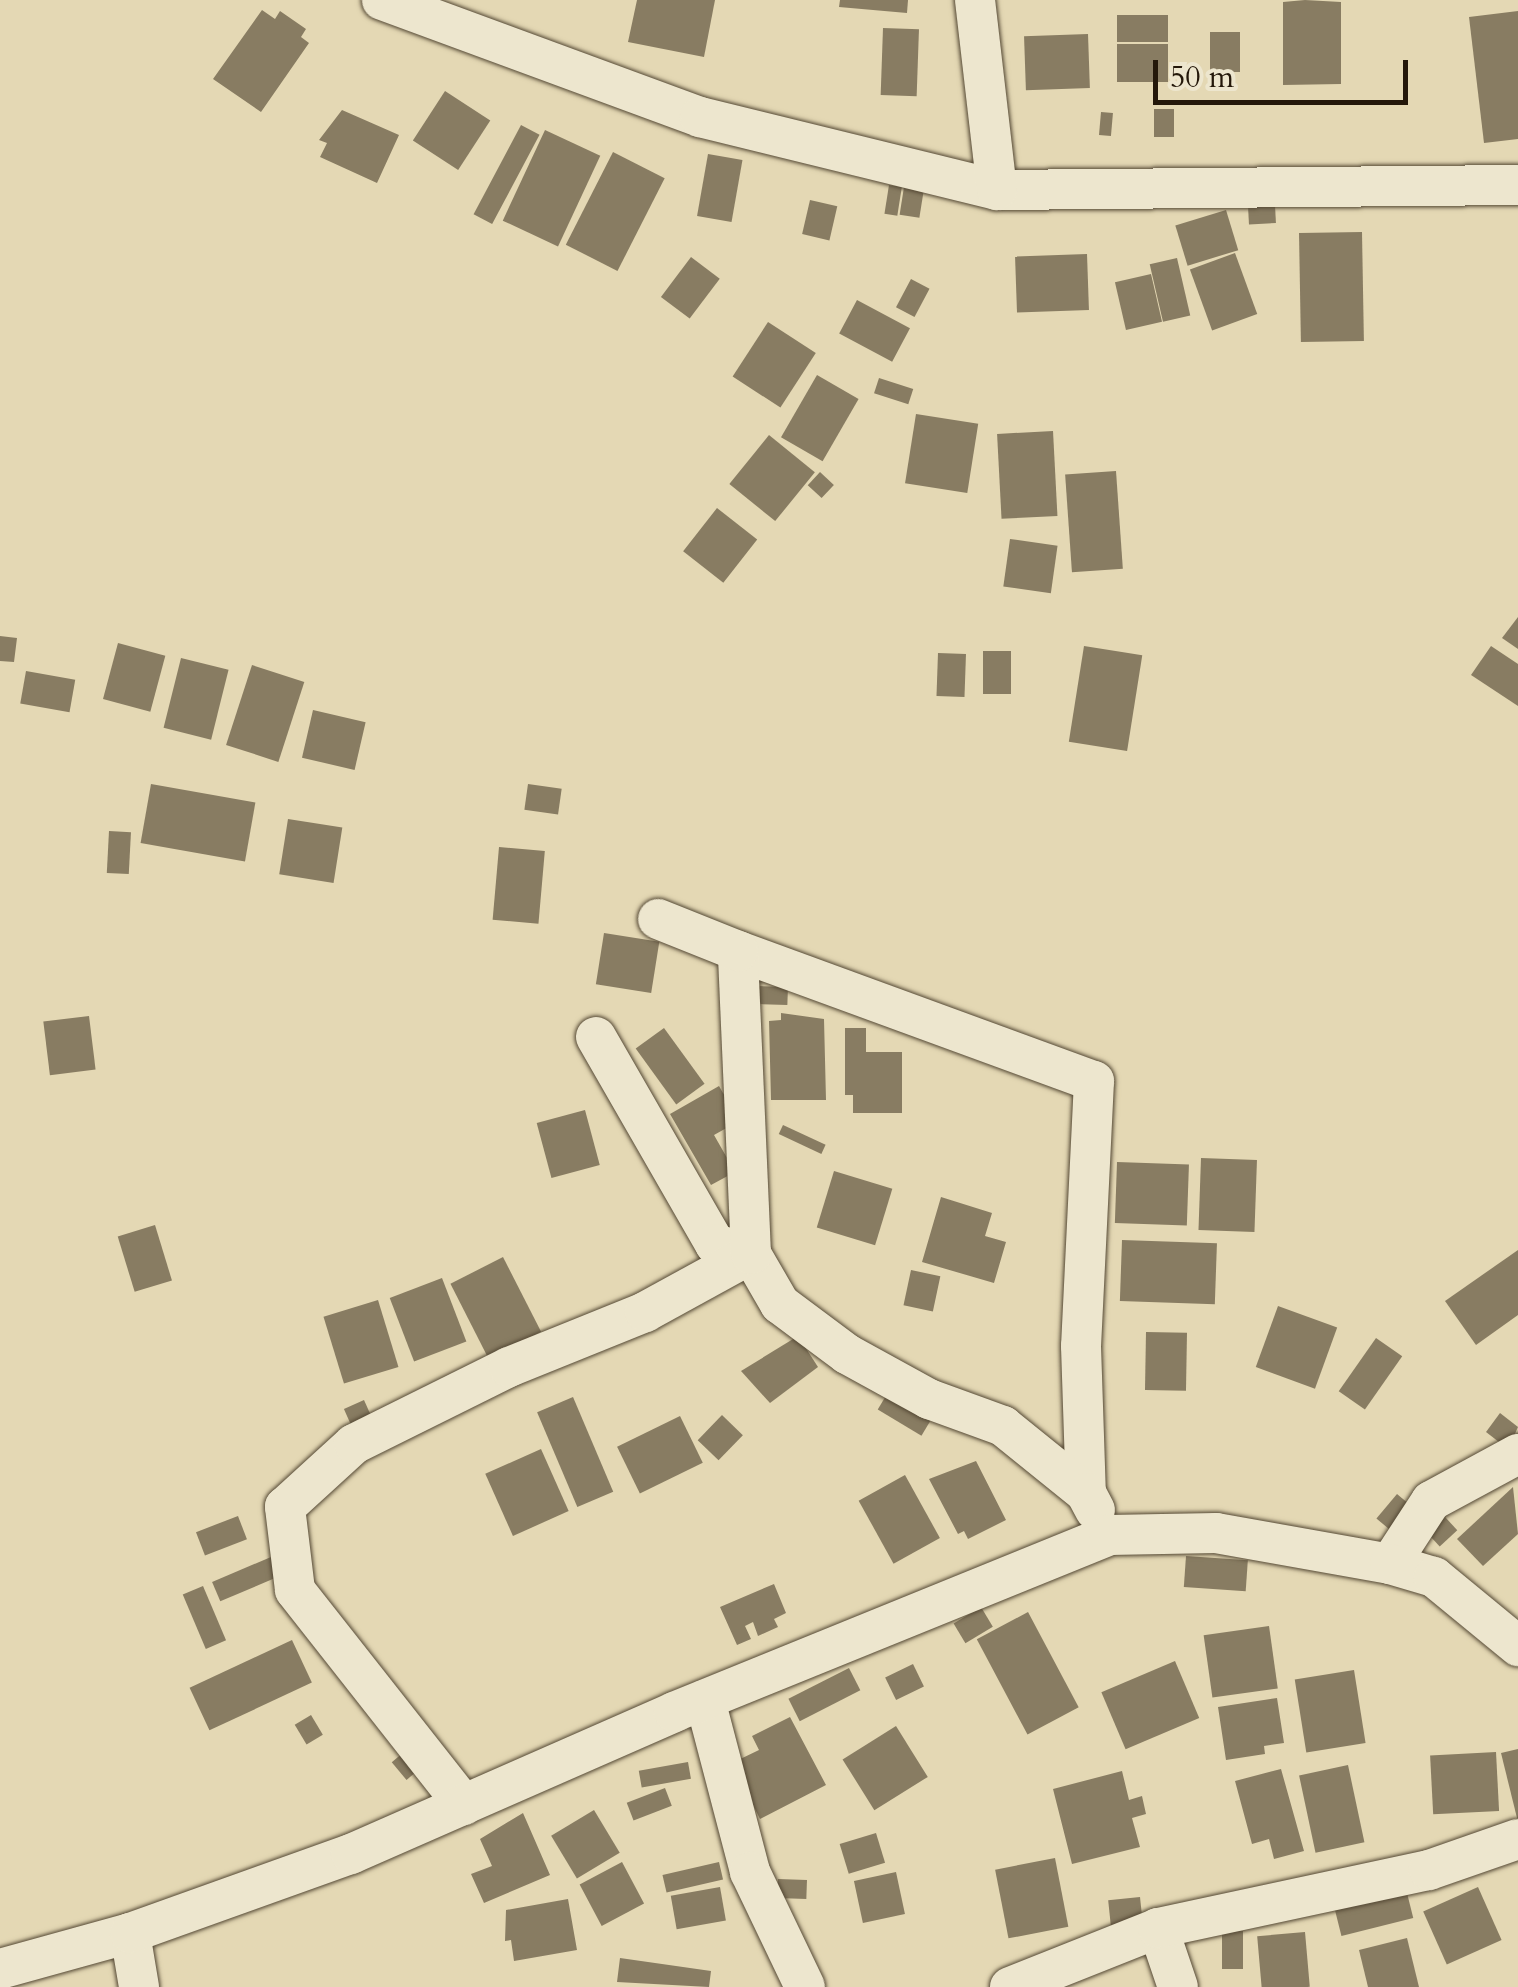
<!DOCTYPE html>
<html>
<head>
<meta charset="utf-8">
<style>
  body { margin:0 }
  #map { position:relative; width:1518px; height:1987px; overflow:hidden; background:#e4d8b4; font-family:Cardo,serif }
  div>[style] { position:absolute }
  .building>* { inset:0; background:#887c62; transform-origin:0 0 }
  .roads { filter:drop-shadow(0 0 2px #544834) drop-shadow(0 0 2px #544834) }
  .minor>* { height:40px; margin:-20px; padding:0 20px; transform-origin:20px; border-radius:20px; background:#ede6ce }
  span { translate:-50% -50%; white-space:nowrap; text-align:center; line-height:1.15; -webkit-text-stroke:9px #ede6ce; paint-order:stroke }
  .scale { position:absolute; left:1153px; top:60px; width:255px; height:45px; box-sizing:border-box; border:5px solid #24180a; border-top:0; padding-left:12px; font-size:30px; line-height:35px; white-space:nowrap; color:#24180a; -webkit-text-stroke:8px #ede6ce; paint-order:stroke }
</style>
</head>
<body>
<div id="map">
  <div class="building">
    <i style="clip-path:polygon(637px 0,715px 0,704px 57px,628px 42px)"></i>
    <i style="clip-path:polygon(840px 0,908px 0,907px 13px,839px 7px)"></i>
    <i style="clip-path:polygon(1305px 0,1341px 2px,1341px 84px,1283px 85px,1283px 2px)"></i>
    <i style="clip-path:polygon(262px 10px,275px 19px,280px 11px,306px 29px,301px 37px,309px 43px,261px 112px,213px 79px)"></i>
    <i style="clip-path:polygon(1518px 11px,1518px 139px,1484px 143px,1469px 17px)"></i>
    <i style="left:1117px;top:15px;width:51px;height:27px"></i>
    <i style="left:883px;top:28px;width:36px;height:67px;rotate:2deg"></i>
    <i style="left:1210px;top:32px;width:30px;height:40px"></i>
    <i style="left:1088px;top:34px;width:54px;height:64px;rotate:88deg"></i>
    <i style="left:1117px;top:44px;width:51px;height:38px"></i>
    <i style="left:445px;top:91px;width:54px;height:59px;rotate:33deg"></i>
    <i style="left:1154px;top:109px;width:20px;height:28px"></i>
    <i style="clip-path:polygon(342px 110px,399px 135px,377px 183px,320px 157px,327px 143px,319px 140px)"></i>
    <i style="left:1101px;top:112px;width:12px;height:23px;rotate:5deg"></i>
    <i style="left:521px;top:125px;width:21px;height:101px;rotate:28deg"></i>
    <i style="left:545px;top:130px;width:61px;height:100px;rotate:25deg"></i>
    <i style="left:613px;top:152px;width:58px;height:104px;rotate:27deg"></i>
    <i style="left:708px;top:154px;width:35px;height:63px;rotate:10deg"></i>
    <i style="left:889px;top:185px;width:13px;height:29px;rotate:9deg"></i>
    <i style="left:904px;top:187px;width:20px;height:28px;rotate:9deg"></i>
    <i style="left:810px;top:200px;width:28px;height:35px;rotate:13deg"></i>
    <i style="left:1275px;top:205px;width:18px;height:27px;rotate:87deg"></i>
    <i style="left:1226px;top:210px;width:42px;height:53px;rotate:73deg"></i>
    <i style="left:1362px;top:232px;width:109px;height:63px;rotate:89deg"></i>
    <i style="left:1235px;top:253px;width:65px;height:48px;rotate:70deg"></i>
    <i style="left:1087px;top:254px;width:56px;height:72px;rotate:88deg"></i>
    <i style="left:691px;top:257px;width:36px;height:50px;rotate:37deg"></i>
    <i style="left:1177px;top:258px;width:59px;height:28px;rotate:77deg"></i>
    <i style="left:1151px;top:274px;width:49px;height:37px;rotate:77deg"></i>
    <i style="left:911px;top:279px;width:21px;height:32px;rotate:28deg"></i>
    <i style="left:857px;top:300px;width:60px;height:38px;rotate:28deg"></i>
    <i style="left:768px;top:322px;width:57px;height:65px;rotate:33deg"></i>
    <i style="left:817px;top:375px;width:48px;height:72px;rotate:30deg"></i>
    <i style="left:879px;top:378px;width:36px;height:16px;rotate:18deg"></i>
    <i style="left:916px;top:414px;width:63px;height:70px;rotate:9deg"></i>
    <i style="left:1053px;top:431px;width:85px;height:56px;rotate:87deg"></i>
    <i style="left:769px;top:435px;width:59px;height:63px;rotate:39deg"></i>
    <i style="left:1116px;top:471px;width:98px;height:51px;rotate:86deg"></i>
    <i style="left:820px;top:472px;width:19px;height:18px;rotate:43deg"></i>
    <i style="left:717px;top:508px;width:51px;height:55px;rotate:38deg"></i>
    <i style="left:1010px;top:539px;width:48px;height:48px;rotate:8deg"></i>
    <i style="clip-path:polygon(1518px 617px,1518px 649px,1502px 638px)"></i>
    <i style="clip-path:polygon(0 636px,17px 638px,14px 662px,0 661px)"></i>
    <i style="left:118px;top:643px;width:49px;height:58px;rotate:15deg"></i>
    <i style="left:1084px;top:646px;width:59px;height:97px;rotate:9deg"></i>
    <i style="clip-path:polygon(1491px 646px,1518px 664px,1518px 706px,1471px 675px)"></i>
    <i style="left:983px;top:651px;width:28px;height:43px"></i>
    <i style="left:938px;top:653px;width:28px;height:43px;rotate:2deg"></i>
    <i style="left:181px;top:658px;width:49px;height:72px;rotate:14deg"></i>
    <i style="left:252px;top:665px;width:55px;height:84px;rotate:18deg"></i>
    <i style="left:26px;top:671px;width:50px;height:33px;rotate:10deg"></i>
    <i style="left:313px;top:710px;width:54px;height:49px;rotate:13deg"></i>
    <i style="left:151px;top:784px;width:106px;height:60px;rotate:10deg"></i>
    <i style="left:528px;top:784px;width:34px;height:26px;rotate:8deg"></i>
    <i style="left:288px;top:819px;width:55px;height:56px;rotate:9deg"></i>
    <i style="left:109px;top:831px;width:22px;height:42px;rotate:3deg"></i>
    <i style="left:499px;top:847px;width:46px;height:73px;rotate:5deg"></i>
    <i style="left:604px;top:933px;width:56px;height:52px;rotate:9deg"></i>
    <i style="left:758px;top:986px;width:30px;height:18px;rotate:2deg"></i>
    <i style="clip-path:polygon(781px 1013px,824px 1019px,826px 1100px,771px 1100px,769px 1021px,781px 1020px)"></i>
    <i style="left:89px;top:1016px;width:54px;height:46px;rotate:83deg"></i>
    <i style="left:664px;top:1028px;width:69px;height:35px;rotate:54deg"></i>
    <i style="clip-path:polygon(845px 1028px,866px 1028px,866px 1052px,902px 1052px,902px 1113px,853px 1113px,853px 1095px,845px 1095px)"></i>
    <i style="clip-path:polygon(719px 1086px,739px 1121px,714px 1135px,735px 1172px,711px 1185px,670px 1114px)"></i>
    <i style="left:585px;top:1110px;width:57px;height:50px;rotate:75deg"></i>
    <i style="left:783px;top:1125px;width:47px;height:10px;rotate:25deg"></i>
    <i style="left:1201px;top:1158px;width:56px;height:72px;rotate:2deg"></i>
    <i style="left:1117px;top:1162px;width:72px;height:61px;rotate:2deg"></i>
    <i style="left:834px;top:1171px;width:61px;height:59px;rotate:17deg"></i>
    <i style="clip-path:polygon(941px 1197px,992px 1213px,985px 1236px,1006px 1242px,994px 1283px,922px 1262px)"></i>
    <i style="left:155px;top:1225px;width:58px;height:39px;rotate:73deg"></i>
    <i style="left:1122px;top:1240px;width:95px;height:61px;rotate:2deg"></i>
    <i style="clip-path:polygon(1518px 1250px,1518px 1315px,1476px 1345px,1445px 1301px)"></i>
    <i style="left:503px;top:1257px;width:84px;height:59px;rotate:63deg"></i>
    <i style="left:911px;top:1270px;width:30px;height:36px;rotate:12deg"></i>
    <i style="left:442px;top:1278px;width:68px;height:56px;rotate:69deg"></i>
    <i style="left:378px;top:1300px;width:70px;height:57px;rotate:73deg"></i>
    <i style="left:1278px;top:1306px;width:63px;height:65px;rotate:20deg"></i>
    <i style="left:1146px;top:1332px;width:41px;height:58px;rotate:1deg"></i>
    <i style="clip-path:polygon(798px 1336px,818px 1367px,770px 1403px,741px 1371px)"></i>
    <i style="left:1376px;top:1338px;width:32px;height:65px;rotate:35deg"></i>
    <i style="left:887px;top:1394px;width:51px;height:18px;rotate:31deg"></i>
    <i style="left:573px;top:1397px;width:103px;height:39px;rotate:67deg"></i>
    <i style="left:364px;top:1400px;width:17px;height:22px;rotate:66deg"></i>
    <i style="clip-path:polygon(1500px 1413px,1518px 1427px,1508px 1449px,1486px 1432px)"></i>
    <i style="left:722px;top:1415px;width:29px;height:35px;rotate:44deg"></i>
    <i style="left:680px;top:1416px;width:52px;height:70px;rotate:64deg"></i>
    <i style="left:541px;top:1449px;width:68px;height:61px;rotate:66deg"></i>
    <i style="clip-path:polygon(976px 1461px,1006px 1520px,968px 1539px,964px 1531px,958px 1534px,929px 1479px)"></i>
    <i style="left:905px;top:1475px;width:72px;height:53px;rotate:61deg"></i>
    <i style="clip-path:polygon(1513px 1487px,1518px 1534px,1483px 1566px,1457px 1539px)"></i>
    <i style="left:1397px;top:1494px;width:23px;height:32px;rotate:40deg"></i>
    <i style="left:238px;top:1516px;width:25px;height:45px;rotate:69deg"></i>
    <i style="left:1445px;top:1517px;width:18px;height:24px;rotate:47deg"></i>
    <i style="left:1186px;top:1556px;width:62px;height:31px;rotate:4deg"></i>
    <i style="left:271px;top:1557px;width:21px;height:64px;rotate:67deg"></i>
    <i style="clip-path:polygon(774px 1584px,786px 1613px,774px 1619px,778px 1627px,758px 1636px,753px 1622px,745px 1626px,751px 1639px,737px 1645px,720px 1607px)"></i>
    <i style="left:203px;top:1586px;width:59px;height:22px;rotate:67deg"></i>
    <i style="left:981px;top:1607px;width:23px;height:32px;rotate:59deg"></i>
    <i style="left:1028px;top:1612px;width:108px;height:58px;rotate:62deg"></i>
    <i style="left:1269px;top:1626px;width:63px;height:66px;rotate:82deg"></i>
    <i style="left:292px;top:1640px;width:47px;height:113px;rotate:65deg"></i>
    <i style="left:1175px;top:1661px;width:62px;height:80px;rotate:67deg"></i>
    <i style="left:913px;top:1664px;width:25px;height:31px;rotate:64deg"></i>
    <i style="left:849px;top:1668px;width:25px;height:68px;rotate:63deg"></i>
    <i style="left:1354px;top:1670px;width:74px;height:60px;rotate:81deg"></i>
    <i style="clip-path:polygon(1277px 1698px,1284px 1743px,1264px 1746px,1265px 1754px,1226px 1760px,1218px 1707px)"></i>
    <i style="left:311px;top:1715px;width:23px;height:19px;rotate:59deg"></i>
    <i style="clip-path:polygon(790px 1717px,826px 1785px,760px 1819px,732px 1763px,759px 1750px,752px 1736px)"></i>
    <i style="left:896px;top:1726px;width:60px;height:63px;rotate:58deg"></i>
    <i style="clip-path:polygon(1518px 1749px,1518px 1818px,1517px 1818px,1501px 1753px)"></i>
    <i style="left:404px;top:1752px;width:23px;height:16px;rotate:50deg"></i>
    <i style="left:1496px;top:1752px;width:59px;height:66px;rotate:87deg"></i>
    <i style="left:688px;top:1762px;width:17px;height:50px;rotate:80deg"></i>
    <i style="left:1348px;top:1765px;width:79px;height:50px;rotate:78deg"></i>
    <i style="clip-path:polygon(1281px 1769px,1304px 1851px,1274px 1859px,1269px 1839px,1252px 1844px,1235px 1781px)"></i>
    <i style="clip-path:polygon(1122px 1771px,1129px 1800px,1142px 1796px,1146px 1814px,1132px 1818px,1140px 1847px,1072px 1864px,1053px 1789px)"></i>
    <i style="left:665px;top:1788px;width:19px;height:41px;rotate:69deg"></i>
    <i style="left:594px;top:1810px;width:50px;height:50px;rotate:59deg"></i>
    <i style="clip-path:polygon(523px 1813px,550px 1875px,484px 1903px,471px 1874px,492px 1866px,480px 1839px)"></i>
    <i style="left:876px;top:1833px;width:31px;height:38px;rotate:73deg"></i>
    <i style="left:1055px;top:1858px;width:70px;height:61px;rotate:79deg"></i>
    <i style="left:622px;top:1862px;width:47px;height:48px;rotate:62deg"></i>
    <i style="left:719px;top:1862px;width:18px;height:58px;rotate:77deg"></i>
    <i style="left:896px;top:1872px;width:43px;height:43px;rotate:78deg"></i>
    <i style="left:778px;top:1879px;width:29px;height:19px;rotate:2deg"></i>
    <i style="left:720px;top:1887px;width:34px;height:50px;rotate:80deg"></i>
    <i style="left:1478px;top:1887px;width:58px;height:60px;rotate:66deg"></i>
    <i style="left:1406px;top:1889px;width:30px;height:74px;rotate:76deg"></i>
    <i style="left:1140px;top:1897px;width:27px;height:32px;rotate:84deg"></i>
    <i style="clip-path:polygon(568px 1899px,577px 1950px,514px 1961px,511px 1940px,505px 1941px,506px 1910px)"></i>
    <i style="left:1222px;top:1931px;width:21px;height:38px"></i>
    <i style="left:1305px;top:1932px;width:55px;height:48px;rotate:85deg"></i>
    <i style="clip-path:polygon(1407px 1938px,1419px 1987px,1368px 1987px,1359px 1950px)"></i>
    <i style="clip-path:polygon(620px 1958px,711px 1971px,709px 1987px,617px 1982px)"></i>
  </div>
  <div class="roads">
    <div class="minor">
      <i style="left:382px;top:0;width:339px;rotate:20.2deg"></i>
      <i style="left:700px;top:117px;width:306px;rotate:13.8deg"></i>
      <i style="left:997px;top:190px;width:521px;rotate:-0.55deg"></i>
      <i style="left:975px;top:0;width:191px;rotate:83.4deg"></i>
      <i style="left:738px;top:951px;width:379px;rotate:20.1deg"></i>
      <i style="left:1094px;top:1081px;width:265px;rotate:92.8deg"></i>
      <i style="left:1081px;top:1346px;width:147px;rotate:88.1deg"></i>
      <i style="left:596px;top:1037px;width:239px;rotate:60.1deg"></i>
      <i style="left:715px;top:1244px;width:37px;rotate:16deg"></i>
      <i style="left:751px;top:1254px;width:58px;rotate:59.9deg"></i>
      <i style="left:780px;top:1304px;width:84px;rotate:36.7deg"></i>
      <i style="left:847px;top:1354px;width:94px;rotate:28.8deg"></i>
      <i style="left:929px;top:1399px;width:79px;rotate:20deg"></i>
      <i style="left:1003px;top:1426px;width:107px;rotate:38.9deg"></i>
      <i style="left:1086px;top:1493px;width:19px;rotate:62deg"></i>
      <i style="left:1390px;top:1564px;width:75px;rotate:-56.9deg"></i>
      <i style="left:1431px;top:1501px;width:99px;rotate:-28.4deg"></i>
      <i style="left:705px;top:1700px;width:178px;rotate:75.3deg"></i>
      <i style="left:750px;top:1872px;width:127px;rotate:64.4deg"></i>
      <i style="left:464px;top:1805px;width:273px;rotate:-128.2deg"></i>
      <i style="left:295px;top:1590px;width:84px;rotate:-96.9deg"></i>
      <i style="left:285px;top:1507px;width:93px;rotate:-42.4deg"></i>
      <i style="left:354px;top:1444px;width:173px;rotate:-26.4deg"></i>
      <i style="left:509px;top:1367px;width:147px;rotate:-22deg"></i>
      <i style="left:645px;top:1312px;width:121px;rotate:-28.7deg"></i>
      <i style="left:751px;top:1254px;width:303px;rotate:-92.5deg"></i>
      <i style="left:738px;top:951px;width:86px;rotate:-158.2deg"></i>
      <i style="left:1158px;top:1928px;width:62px;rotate:71.3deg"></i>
      <i style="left:130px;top:1933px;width:55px;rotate:80.5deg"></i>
      <i style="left:0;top:1969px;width:135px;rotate:-15.5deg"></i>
      <i style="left:130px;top:1933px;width:235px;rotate:-19.7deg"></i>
      <i style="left:351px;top:1854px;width:353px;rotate:-23.7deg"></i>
      <i style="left:674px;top:1712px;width:470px;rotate:-22.1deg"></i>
      <i style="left:1109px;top:1535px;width:107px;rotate:-1.1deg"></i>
      <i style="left:1216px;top:1533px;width:177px;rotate:10.1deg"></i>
      <i style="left:1390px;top:1564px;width:46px;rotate:16.5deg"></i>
      <i style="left:1434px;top:1577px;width:109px;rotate:39.4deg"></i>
      <i style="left:1010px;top:1987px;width:159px;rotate:-21.7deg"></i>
      <i style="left:1158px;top:1928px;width:277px;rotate:-12.1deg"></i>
      <i style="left:1429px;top:1870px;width:94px;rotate:-19.2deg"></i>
    </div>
  </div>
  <div class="scale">50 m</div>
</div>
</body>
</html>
